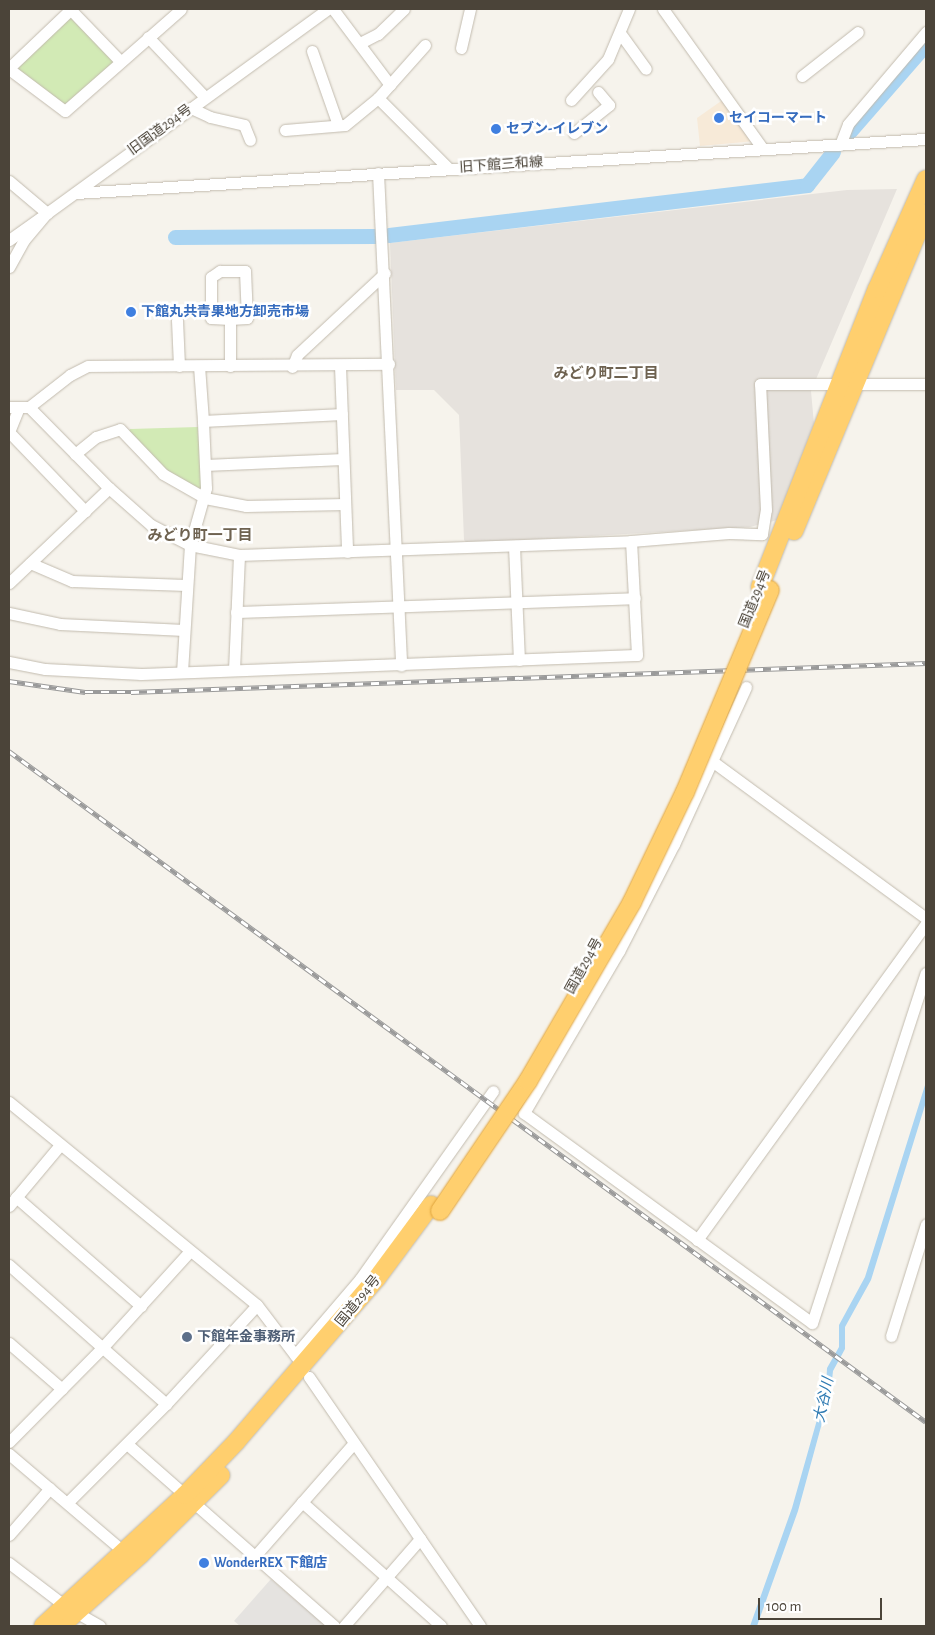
<!DOCTYPE html>
<html>
<head>
<meta charset="utf-8">
<style>
  body { margin:0 }
  #map { position:relative; width:935px; height:1635px; overflow:hidden; background:#f6f3ec; font-family:"Alegreya Sans","Noto Sans JP",sans-serif }
  div>[style] { position:absolute }
  .commercial>* { inset:0; background:#f7ead8 }
  .industrial>* { inset:0; background:#e6e2dd }
  .green>* { inset:0; background:#d2eab5 }
  .parking>* { inset:0; background:#e5e3e0 }
  .water>* { inset:0; background:#a9d4f2 }
  .river>* { height:15px; margin:-7.5px; padding:0 7.5px; transform-origin:7.5px; border-radius:7.5px; background:#a9d4f2 }
  .roads { filter:drop-shadow(0 0 1px #c2bbae) drop-shadow(0 0 1px #c2bbae) }
  .minor>* { height:11px; margin:-5.5px; padding:0 5.5px; transform-origin:5.5px; border-radius:5.5px; background:#fff }
  .highway>* { height:18px; margin:-9px; padding:0 9px; transform-origin:9px; border-radius:9px; background:#ffcf6e }
  .rail>* { height:4.5px; margin-top:-2.25px; transform-origin:0; background:repeating-linear-gradient(90deg,#fff 0 8px,#9a9a9a 0 16px); box-sizing:border-box; border-block:1px solid #9a9a9a }
  .bridges { filter:drop-shadow(0 0 1px #e0a43c) drop-shadow(0 0 1px #e0a43c) }
  .highway-bridge>* { height:18px; margin:-9px; padding:0 9px; transform-origin:9px; border-radius:9px; background:#ffcf6e }
  .dots>* { width:14px; height:14px; translate:-50% -50%; box-sizing:border-box; border:2px solid #fff; border-radius:50% }
  span { translate:-50% -50%; white-space:nowrap; text-align:center; line-height:1.15; -webkit-text-stroke:5px #fff; paint-order:stroke }
  .shop-label { font-size:14px; color:#366cbe; font-weight:700 }
  .left { translate:0 -50%; text-align:left }
  .street-label { font-size:14px; color:#4b4439 }
  .service-label { font-size:14px; color:#4e5e75; font-weight:700 }
  .neighbourhood-label { font-size:15px; color:#6e6250; font-weight:700 }
  .water-label { font-size:15px; color:#2e7ab2; font-style:italic }
  .frame { position:absolute; inset:0; border:10px solid #4b4439; pointer-events:none }
  .scale { position:absolute; left:758px; top:1598px; width:124px; height:22px; box-sizing:border-box; border:2px solid #4b4439; border-top:0; padding-left:6px; font-size:15px; line-height:18px; white-space:nowrap; color:#4b4439; -webkit-text-stroke:4px #fff; paint-order:stroke }
</style>
</head>
<body>
<div id="map">
  <div class="commercial">
    <i style="clip-path:polygon(724px 99px,755px 141px,700px 146px,697px 118px)"></i>
  </div>
  <div class="industrial">
    <i style="clip-path:polygon(897px 189px,811px 391px,814px 424px,777px 520px,750px 527px,467px 543px,464px 540px,459px 415px,434px 390px,396px 390px,390px 243px,847px 190px)"></i>
  </div>
  <div class="green">
    <i style="clip-path:polygon(70px 17px,115px 61px,67px 104px,62px 104px,19px 71px,18px 65px)"></i>
    <i style="clip-path:polygon(198px 427px,202px 488px,198px 491px,171px 476px,128px 433px,130px 429px)"></i>
  </div>
  <div class="parking">
    <i style="clip-path:polygon(271px 1579px,326px 1626px,240px 1626px,234px 1621px)"></i>
  </div>
  <div class="water">
    <i style="clip-path:polygon(926px 1082px,926px 1102px,871px 1280px,845px 1327px,845px 1349px,833px 1371px,831px 1390px,798px 1511px,757px 1626px,750px 1626px,792px 1508px,826px 1388px,827px 1368px,839px 1347px,839px 1325px,865px 1277px)"></i>
  </div>
  <div class="river">
    <i style="left:850px;top:131px;width:116px;rotate:-48.9deg"></i>
    <i style="left:389px;top:235px;width:421px;rotate:-6.8deg"></i>
    <i style="left:807px;top:185px;width:42px;rotate:-51.8deg"></i>
    <i style="left:175px;top:237px;width:200px;rotate:-0.3deg"></i>
  </div>
  <div class="roads">
    <div class="minor">
      <i style="left:70px;top:9px;width:72px;rotate:46.1deg"></i>
      <i style="left:333px;top:9px;width:95px;rotate:53.1deg"></i>
      <i style="left:663px;top:9px;width:172px;rotate:54.5deg"></i>
      <i style="left:620px;top:33px;width:44px;rotate:54.2deg"></i>
      <i style="left:148px;top:37px;width:83px;rotate:46.5deg"></i>
      <i style="left:360px;top:43px;width:20px;rotate:-27deg"></i>
      <i style="left:378px;top:34px;width:36px;rotate:-44deg"></i>
      <i style="left:425px;top:45px;width:71px;rotate:131.6deg"></i>
      <i style="left:378px;top:98px;width:100px;rotate:45deg"></i>
      <i style="left:461px;top:48px;width:40px;rotate:-77deg"></i>
      <i style="left:312px;top:51px;width:78px;rotate:70.6deg"></i>
      <i style="left:9px;top:68px;width:86px;rotate:-43.6deg"></i>
      <i style="left:9px;top:69px;width:70px;rotate:36.9deg"></i>
      <i style="left:65px;top:111px;width:154px;rotate:-41.3deg"></i>
      <i style="left:802px;top:76px;width:71px;rotate:-38.2deg"></i>
      <i style="left:571px;top:100px;width:55px;rotate:-47.9deg"></i>
      <i style="left:608px;top:59px;width:54px;rotate:-67.2deg"></i>
      <i style="left:191px;top:108px;width:21px;rotate:25deg"></i>
      <i style="left:210px;top:117px;width:35px;rotate:13deg"></i>
      <i style="left:244px;top:125px;width:16px;rotate:68deg"></i>
      <i style="left:285px;top:130px;width:60px;rotate:-4.8deg"></i>
      <i style="left:345px;top:125px;width:43px;rotate:-39.3deg"></i>
      <i style="left:574px;top:133px;width:45px;rotate:-38.7deg"></i>
      <i style="left:609px;top:105px;width:17px;rotate:-130deg"></i>
      <i style="left:840px;top:145px;width:22px;rotate:-69deg"></i>
      <i style="left:848px;top:124px;width:121px;rotate:-49.7deg"></i>
      <i style="left:378px;top:173px;width:493px;rotate:87.3deg"></i>
      <i style="left:9px;top:181px;width:50px;rotate:40.1deg"></i>
      <i style="left:47px;top:213px;width:47px;rotate:144.6deg"></i>
      <i style="left:76px;top:193px;width:852px;rotate:-3.64deg"></i>
      <i style="left:9px;top:267px;width:31px;rotate:-61deg"></i>
      <i style="left:24px;top:240px;width:35px;rotate:-50deg"></i>
      <i style="left:47px;top:213px;width:347px;rotate:-36deg"></i>
      <i style="left:177px;top:320px;width:46px;rotate:87.5deg"></i>
      <i style="left:199px;top:366px;width:55px;rotate:85.8deg"></i>
      <i style="left:230px;top:366px;width:47px;rotate:-90deg"></i>
      <i style="left:230px;top:319px;width:19px;rotate:-177deg"></i>
      <i style="left:211px;top:318px;width:41px;rotate:-90deg"></i>
      <i style="left:211px;top:277px;width:11px;rotate:-34deg"></i>
      <i style="left:220px;top:271px;width:25px"></i>
      <i style="left:245px;top:271px;width:47px;rotate:87.6deg"></i>
      <i style="left:247px;top:318px;width:17px;rotate:177deg"></i>
      <i style="left:340px;top:366px;width:186px;rotate:87.8deg"></i>
      <i style="left:292px;top:367px;width:13px;rotate:-67deg"></i>
      <i style="left:297px;top:355px;width:120px;rotate:-43deg"></i>
      <i style="left:9px;top:407px;width:20px"></i>
      <i style="left:29px;top:407px;width:52px;rotate:-38deg"></i>
      <i style="left:70px;top:375px;width:20px;rotate:-27deg"></i>
      <i style="left:88px;top:366px;width:301px;rotate:-0.4deg"></i>
      <i style="left:29px;top:407px;width:114px;rotate:45.4deg"></i>
      <i style="left:109px;top:488px;width:56px;rotate:41.4deg"></i>
      <i style="left:151px;top:525px;width:44px;rotate:27.1deg"></i>
      <i style="left:190px;top:545px;width:50px;rotate:11.5deg"></i>
      <i style="left:239px;top:555px;width:392px;rotate:-2deg"></i>
      <i style="left:631px;top:541px;width:98px;rotate:-4.7deg"></i>
      <i style="left:729px;top:533px;width:33px;rotate:2deg"></i>
      <i style="left:762px;top:534px;width:24px;rotate:-81deg"></i>
      <i style="left:766px;top:510px;width:126px;rotate:-92.7deg"></i>
      <i style="left:760px;top:384px;width:166px"></i>
      <i style="left:9px;top:432px;width:110px;rotate:46.1deg"></i>
      <i style="left:9px;top:432px;width:27px;rotate:-68deg"></i>
      <i style="left:75px;top:454px;width:27px;rotate:-39deg"></i>
      <i style="left:96px;top:437px;width:25px;rotate:-18deg"></i>
      <i style="left:120px;top:429px;width:62px;rotate:46.3deg"></i>
      <i style="left:163px;top:474px;width:48px;rotate:29.7deg"></i>
      <i style="left:205px;top:498px;width:42px;rotate:11deg"></i>
      <i style="left:246px;top:506px;width:99px;rotate:-1.2deg"></i>
      <i style="left:205px;top:465px;width:138px;rotate:-2.5deg"></i>
      <i style="left:514px;top:546px;width:114px;rotate:87.5deg"></i>
      <i style="left:30px;top:563px;width:46px;rotate:23.2deg"></i>
      <i style="left:72px;top:581px;width:114px;rotate:2deg"></i>
      <i style="left:9px;top:583px;width:138px;rotate:-43.5deg"></i>
      <i style="left:236px;top:612px;width:399px;rotate:-2deg"></i>
      <i style="left:9px;top:613px;width:52px;rotate:12.2deg"></i>
      <i style="left:60px;top:624px;width:124px;rotate:2.8deg"></i>
      <i style="left:9px;top:662px;width:37px;rotate:11deg"></i>
      <i style="left:45px;top:669px;width:96px;rotate:3deg"></i>
      <i style="left:141px;top:674px;width:496px;rotate:-2.2deg"></i>
      <i style="left:637px;top:655px;width:114px;rotate:-93deg"></i>
      <i style="left:234px;top:670px;width:115px;rotate:-87.5deg"></i>
      <i style="left:182px;top:672px;width:127px;rotate:-86.4deg"></i>
      <i style="left:190px;top:545px;width:59px;rotate:-74.3deg"></i>
      <i style="left:206px;top:488px;width:67px;rotate:-92.6deg"></i>
      <i style="left:203px;top:421px;width:139px;rotate:-2.9deg"></i>
      <i style="left:746px;top:687px;width:173px;rotate:114.6deg"></i>
      <i style="left:674px;top:844px;width:120px;rotate:117.2deg"></i>
      <i style="left:619px;top:951px;width:188px;rotate:120.4deg"></i>
      <i style="left:524px;top:1113px;width:356px;rotate:36.1deg"></i>
      <i style="left:812px;top:1323px;width:368px;rotate:-72deg"></i>
      <i style="left:712px;top:761px;width:265px;rotate:36.3deg"></i>
      <i style="left:9px;top:1102px;width:320px;rotate:39.3deg"></i>
      <i style="left:257px;top:1305px;width:78px;rotate:52.8deg"></i>
      <i style="left:16px;top:1197px;width:166px;rotate:41.1deg"></i>
      <i style="left:9px;top:1206px;width:80px;rotate:-50.1deg"></i>
      <i style="left:697px;top:1240px;width:390px;rotate:-54.1deg"></i>
      <i style="left:9px;top:1265px;width:210px;rotate:41.5deg"></i>
      <i style="left:891px;top:1336px;width:117px;rotate:-72.6deg"></i>
      <i style="left:9px;top:1343px;width:70px;rotate:41deg"></i>
      <i style="left:295px;top:1355px;width:100px;rotate:-49.5deg"></i>
      <i style="left:360px;top:1279px;width:230px;rotate:-54.7deg"></i>
      <i style="left:309px;top:1377px;width:302px;rotate:55.5deg"></i>
      <i style="left:9px;top:1442px;width:132px;rotate:-45.3deg"></i>
      <i style="left:102px;top:1348px;width:131px;rotate:-47.8deg"></i>
      <i style="left:127px;top:1444px;width:276px;rotate:41.3deg"></i>
      <i style="left:9px;top:1454px;width:151px;rotate:40.4deg"></i>
      <i style="left:68px;top:1502px;width:139px;rotate:-45deg"></i>
      <i style="left:166px;top:1404px;width:134px;rotate:-47.4deg"></i>
      <i style="left:302px;top:1502px;width:186px;rotate:41.7deg"></i>
      <i style="left:9px;top:1535px;width:62px;rotate:-48.9deg"></i>
      <i style="left:255px;top:1556px;width:149px;rotate:-48.8deg"></i>
      <i style="left:9px;top:1563px;width:71px;rotate:37.5deg"></i>
      <i style="left:65px;top:1606px;width:40px;rotate:29.7deg"></i>
      <i style="left:344px;top:1626px;width:116px;rotate:-48.9deg"></i>
    </div>
    <div class="highway">
      <i style="left:794px;top:531px;width:344px;rotate:-67.5deg"></i>
      <i style="left:760px;top:587px;width:320px;rotate:-68.6deg"></i>
      <i style="left:877px;top:289px;width:120px;rotate:-66deg"></i>
      <i style="left:62px;top:1625px;width:106px;rotate:-41.9deg"></i>
      <i style="left:141px;top:1554px;width:112px;rotate:-44.6deg"></i>
      <i style="left:43px;top:1626px;width:193px;rotate:-42.7deg"></i>
      <i style="left:185px;top:1495px;width:74px;rotate:-46.1deg"></i>
      <i style="left:236px;top:1442px;width:216px;rotate:-49.3deg"></i>
      <i style="left:377px;top:1278px;width:91px;rotate:-53.5deg"></i>
    </div>
  </div>
  <div class="rail">
    <i style="left:9px;top:681px;width:77px;rotate:8.2deg"></i>
    <i style="left:85px;top:692px;width:46px"></i>
    <i style="left:131px;top:692px;width:796px;rotate:-2.09deg"></i>
    <i style="left:9px;top:751px;width:1136px;rotate:36.19deg"></i>
  </div>
  <div class="bridges">
    <div class="highway-bridge">
      <i style="left:440px;top:1211px;width:157px;rotate:-55.9deg"></i>
      <i style="left:528px;top:1081px;width:207px;rotate:-59.8deg"></i>
      <i style="left:632px;top:902px;width:122px;rotate:-64.3deg"></i>
      <i style="left:685px;top:792px;width:219px;rotate:-67.2deg"></i>
    </div>
  </div>
  <div class="dots">
    <i style="left:719px;top:118px;background:#3f7fe0"></i>
    <i style="left:496px;top:129px;background:#3f7fe0"></i>
    <i style="left:131px;top:312px;background:#3f7fe0"></i>
    <i style="left:187px;top:1337px;background:#5c6f8a"></i>
    <i style="left:204px;top:1563px;background:#3f7fe0"></i>
  </div>
  <div class="shop-label">
    <span class="left" style="left:729px;top:118px">セイコーマート</span>
    <span class="left" style="left:506px;top:129px">セブン-イレブン</span>
    <span class="left" style="left:141px;top:312px">下館丸共青果地方卸売市場</span>
    <span class="left" style="left:214px;top:1563px">WonderREX 下館店</span>
  </div>
  <div class="street-label">
    <span style="left:160px;top:130px;rotate:-36deg">旧国道294号</span>
    <span style="left:501px;top:165px;rotate:-4deg">旧下館三和線</span>
    <span style="left:755px;top:599px;rotate:-68deg">国道294号</span>
    <span style="left:584px;top:966px;rotate:-61deg">国道294号</span>
    <span style="left:358px;top:1301px;rotate:-51deg">国道294号</span>
  </div>
  <div class="service-label">
    <span class="left" style="left:197px;top:1337px">下館年金事務所</span>
  </div>
  <div class="neighbourhood-label">
    <span style="left:606px;top:374px">みどり町二丁目</span>
    <span style="left:200px;top:536px">みどり町一丁目</span>
  </div>
  <div class="water-label">
    <span style="left:824px;top:1400px;rotate:-78deg">大谷川</span>
  </div>
  <div class="frame"></div>
  <div class="scale">100 m</div>
</div>
</body>
</html>
